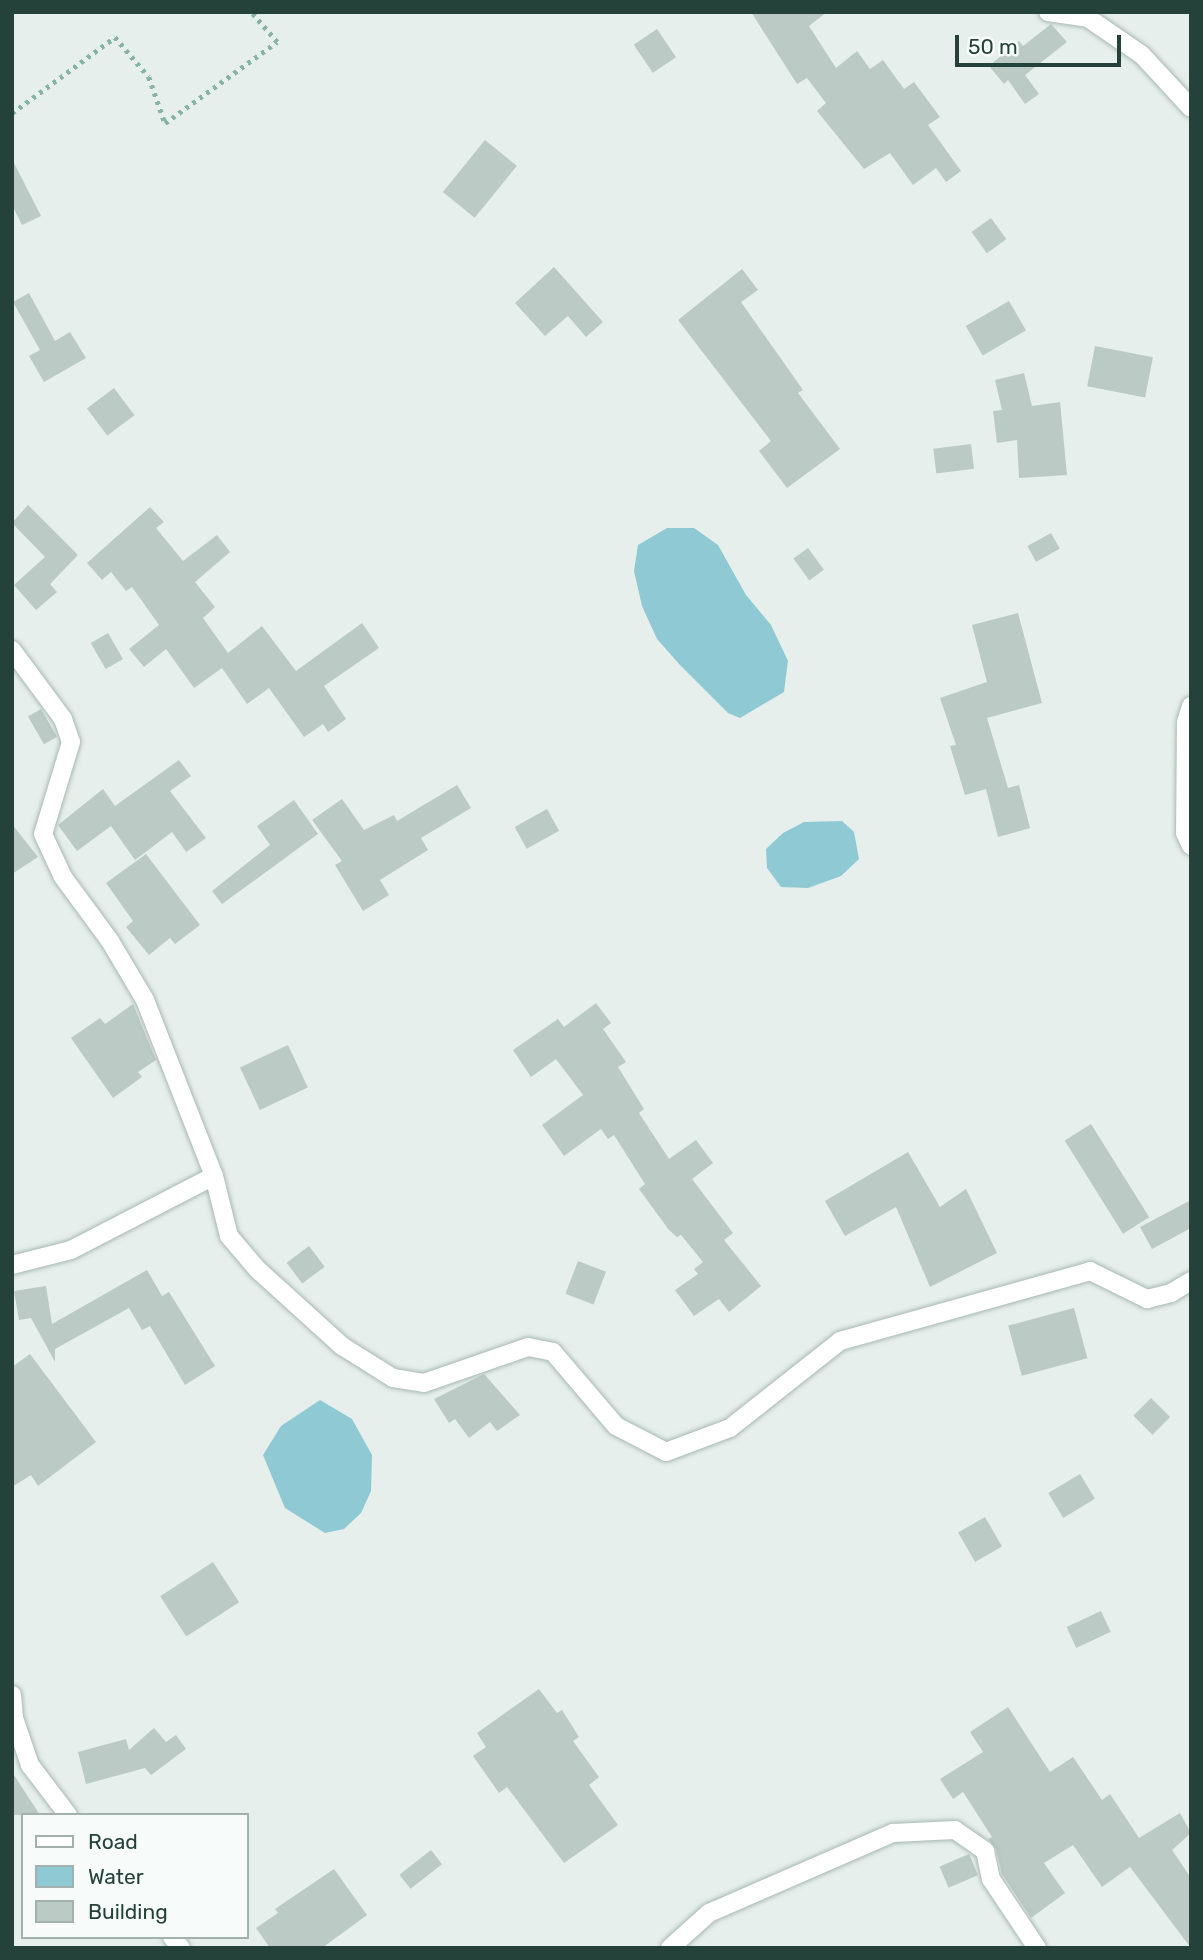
<!DOCTYPE html>
<html>
<head>
<meta charset="utf-8">
<style>
  body { margin:0 }
  #map { position:relative; width:1203px; height:1960px; overflow:hidden; background:#e6efeb; font-family:Rubik,sans-serif }
  div>[style] { position:absolute }
  .water>* { inset:0; background:#8ec9d4 }
  .building>* { inset:0; background:#bbcac4; transform-origin:0 0 }
  .path>* { height:4.5px; margin-top:-2.25px; transform-origin:0; background:repeating-linear-gradient(90deg,#86b3a5 0 3.5px,transparent 0 8.5px) }
  .roads { filter:drop-shadow(0 0 2px #a8b8b2) drop-shadow(0 0 2px #a8b8b2) }
  .street>* { height:18px; margin:-9px; padding:0 9px; transform-origin:9px; border-radius:9px; background:#fff }
  span { translate:-50% -50%; white-space:nowrap; text-align:center; line-height:1.15; -webkit-text-stroke:5px #f7fbf9; paint-order:stroke }
  .frame { position:absolute; inset:0; border:14px solid #24423a; pointer-events:none }
  .legend { position:absolute; left:21px; top:1813px; width:228px; height:126px; box-sizing:border-box; background:#f7fbf9; border:2px solid #a3b1ad; margin:0; padding:9px 12px; list-style:none; font-size:21px; color:#24423a }
  .legend li { display:flex; align-items:center; gap:14px; height:35px }
  .legend b { width:35px; border:2px solid #a3b1ad }
  .scale { position:absolute; left:955px; top:35px; width:166px; height:32px; box-sizing:border-box; border:4px solid #24423a; border-top:0; padding-left:9px; font-size:21px; line-height:24px; white-space:nowrap; color:#24423a; -webkit-text-stroke:5px #f7fbf9; paint-order:stroke }
</style>
</head>
<body>
<div id="map">
  <div class="water">
    <i style="clip-path:polygon(667px 528px,694px 528px,718px 545px,746px 595px,771px 625px,788px 661px,784px 692px,740px 718px,728px 713px,680px 665px,657px 639px,642px 606px,634px 571px,638px 545px)"></i>
    <i style="clip-path:polygon(842px 821px,854px 832px,859px 859px,841px 876px,808px 888px,781px 887px,767px 868px,766px 849px,783px 833px,804px 822px)"></i>
    <i style="clip-path:polygon(320px 1400px,352px 1419px,372px 1455px,371px 1491px,361px 1513px,344px 1529px,325px 1533px,285px 1508px,263px 1455px,281px 1426px)"></i>
  </div>
  <div class="building">
    <i style="clip-path:polygon(751px 12px,827px 12px,809px 26px,836px 68px,857px 51px,870px 69px,883px 60px,904px 89px,914px 82px,940px 117px,928px 125px,961px 171px,946px 182px,936px 168px,913px 185px,890px 153px,864px 169px,817px 111px,826px 103px,807px 78px,797px 84px)"></i>
    <i style="clip-path:polygon(1051px 24px,1067px 42px,1025px 75px,1039px 94px,1025px 104px,1008px 80px,1004px 84px,989px 66px,1019px 41px,1023px 46px)"></i>
    <i style="left:657px;top:29px;width:34px;height:28px;rotate:56deg"></i>
    <i style="left:485px;top:140px;width:41px;height:67px;rotate:39deg"></i>
    <i style="clip-path:polygon(12px 159px,41px 216px,22px 225px,12px 205px)"></i>
    <i style="left:991px;top:218px;width:26px;height:24px;rotate:54deg"></i>
    <i style="clip-path:polygon(554px 267px,603px 322px,586px 337px,568px 316px,545px 336px,515px 303px)"></i>
    <i style="clip-path:polygon(742px 269px,758px 290px,741px 302px,803px 390px,798px 393px,840px 449px,787px 488px,759px 451px,771px 441px,678px 320px)"></i>
    <i style="clip-path:polygon(29px 293px,55px 341px,70px 332px,86px 358px,44px 382px,29px 356px,40px 350px,13px 302px)"></i>
    <i style="left:1009px;top:301px;width:34px;height:50px;rotate:60deg"></i>
    <i style="left:1095px;top:346px;width:59px;height:41px;rotate:11deg"></i>
    <i style="clip-path:polygon(1024px 373px,1032px 406px,1060px 402px,1067px 475px,1019px 478px,1017px 440px,997px 443px,993px 411px,1002px 410px,995px 380px)"></i>
    <i style="left:114px;top:388px;width:34px;height:34px;rotate:53deg"></i>
    <i style="left:971px;top:444px;width:25px;height:38px;rotate:83deg"></i>
    <i style="clip-path:polygon(28px 505px,78px 555px,50px 584px,57px 592px,36px 610px,14px 585px,45px 557px,12px 523px)"></i>
    <i style="clip-path:polygon(150px 507px,164px 522px,156px 528px,183px 561px,217px 535px,230px 552px,195px 582px,215px 607px,203px 618px,228px 653px,262px 626px,296px 671px,362px 623px,379px 648px,324px 686px,346px 719px,328px 732px,323px 724px,304px 737px,269px 688px,247px 704px,222px 668px,194px 688px,166px 649px,144px 667px,129px 649px,159px 625px,132px 587px,126px 591px,111px 572px,102px 580px,87px 563px)"></i>
    <i style="left:1051px;top:533px;width:18px;height:27px;rotate:61deg"></i>
    <i style="left:808px;top:548px;width:27px;height:18px;rotate:54deg"></i>
    <i style="clip-path:polygon(1018px 613px,1042px 703px,987px 718px,1008px 788px,1019px 785px,1030px 828px,998px 837px,986px 789px,965px 795px,950px 746px,956px 745px,940px 698px,987px 682px,972px 625px)"></i>
    <i style="left:108px;top:633px;width:30px;height:20px;rotate:60deg"></i>
    <i style="left:41px;top:709px;width:32px;height:15px;rotate:60deg"></i>
    <i style="clip-path:polygon(179px 760px,191px 776px,170px 791px,206px 838px,186px 852px,172px 832px,135px 860px,111px 826px,77px 851px,58px 825px,103px 789px,115px 806px)"></i>
    <i style="clip-path:polygon(457px 785px,471px 808px,421px 838px,428px 850px,380px 880px,389px 895px,363px 911px,335px 865px,342px 861px,312px 820px,342px 799px,364px 830px,394px 815px,397px 821px)"></i>
    <i style="clip-path:polygon(294px 800px,318px 834px,222px 904px,212px 891px,270px 845px,257px 826px)"></i>
    <i style="left:547px;top:809px;width:25px;height:37px;rotate:61deg"></i>
    <i style="clip-path:polygon(12px 824px,38px 857px,12px 874px)"></i>
    <i style="clip-path:polygon(146px 854px,200px 925px,175px 944px,170px 938px,149px 955px,126px 927px,133px 921px,106px 883px)"></i>
    <i style="clip-path:polygon(596px 1003px,611px 1023px,603px 1029px,626px 1062px,618px 1067px,644px 1109px,639px 1113px,669px 1159px,696px 1140px,713px 1163px,692px 1179px,733px 1233px,724px 1240px,761px 1286px,729px 1312px,719px 1299px,694px 1316px,675px 1290px,698px 1274px,694px 1269px,703px 1262px,681px 1235px,677px 1237px,669px 1230px,639px 1189px,645px 1184px,614px 1135px,608px 1139px,601px 1129px,564px 1156px,542px 1125px,583px 1095px,556px 1059px,531px 1077px,513px 1050px,558px 1019px,564px 1027px)"></i>
    <i style="clip-path:polygon(133px 1004px,156px 1060px,138px 1072px,142px 1077px,113px 1098px,71px 1038px,100px 1018px,105px 1024px)"></i>
    <i style="left:288px;top:1045px;width:47px;height:53px;rotate:65deg"></i>
    <i style="left:1091px;top:1124px;width:110px;height:31px;rotate:58deg"></i>
    <i style="clip-path:polygon(908px 1152px,940px 1207px,966px 1189px,997px 1253px,930px 1287px,896px 1207px,845px 1236px,825px 1201px)"></i>
    <i style="clip-path:polygon(1191px 1200px,1191px 1228px,1152px 1249px,1140px 1227px)"></i>
    <i style="left:309px;top:1246px;width:26px;height:28px;rotate:53deg"></i>
    <i style="left:578px;top:1261px;width:30px;height:35px;rotate:21deg"></i>
    <i style="clip-path:polygon(147px 1270px,162px 1296px,169px 1292px,215px 1366px,185px 1385px,150px 1326px,142px 1330px,129px 1308px,55px 1349px,55px 1362px,31px 1318px,19px 1320px,14px 1291px,46px 1286px,52px 1324px)"></i>
    <i style="left:1074px;top:1308px;width:52px;height:68px;rotate:75deg"></i>
    <i style="clip-path:polygon(30px 1354px,96px 1442px,38px 1486px,31px 1475px,12px 1487px,12px 1367px)"></i>
    <i style="clip-path:polygon(484px 1374px,520px 1415px,497px 1431px,490px 1422px,469px 1438px,455px 1419px,449px 1423px,434px 1399px)"></i>
    <i style="left:1151px;top:1398px;width:27px;height:25px;rotate:45deg"></i>
    <i style="left:1080px;top:1474px;width:29px;height:37px;rotate:59deg"></i>
    <i style="left:985px;top:1517px;width:34px;height:31px;rotate:60deg"></i>
    <i style="left:213px;top:1562px;width:48px;height:63px;rotate:57deg"></i>
    <i style="left:1101px;top:1611px;width:23px;height:38px;rotate:65deg"></i>
    <i style="clip-path:polygon(539px 1689px,557px 1713px,562px 1710px,579px 1737px,573px 1741px,599px 1777px,589px 1785px,618px 1825px,564px 1863px,507px 1787px,499px 1793px,473px 1756px,486px 1747px,477px 1733px)"></i>
    <i style="clip-path:polygon(1008px 1707px,1050px 1772px,1073px 1757px,1102px 1800px,1110px 1794px,1139px 1838px,1180px 1813px,1191px 1833px,1172px 1850px,1191px 1878px,1191px 1948px,1130px 1867px,1102px 1887px,1073px 1845px,1044px 1863px,1065px 1893px,1031px 1918px,1002px 1874px,996px 1849px,988px 1839px,992px 1837px,963px 1792px,953px 1799px,940px 1779px,983px 1752px,970px 1732px)"></i>
    <i style="clip-path:polygon(154px 1728px,166px 1742px,176px 1735px,186px 1749px,151px 1775px,145px 1768px,86px 1784px,78px 1752px,126px 1739px,129px 1750px)"></i>
    <i style="clip-path:polygon(12px 1772px,40px 1815px,12px 1815px)"></i>
    <i style="left:431px;top:1850px;width:18px;height:40px;rotate:52deg"></i>
    <i style="left:969px;top:1854px;width:23px;height:32px;rotate:67deg"></i>
    <i style="clip-path:polygon(334px 1869px,367px 1915px,322px 1948px,270px 1948px,256px 1928px,278px 1913px,275px 1909px)"></i>
  </div>
  <div class="path">
    <i style="left:12px;top:113px;width:128px;rotate:-36.4deg"></i>
    <i style="left:115px;top:37px;width:52px;rotate:49.6deg"></i>
    <i style="left:149px;top:77px;width:49px;rotate:70.8deg"></i>
    <i style="left:165px;top:123px;width:138px;rotate:-35.9deg"></i>
    <i style="left:277px;top:42px;width:40px;rotate:-131deg"></i>
  </div>
  <div class="roads">
    <div class="street">
      <i style="left:1048px;top:12px;width:40px;rotate:8.5deg"></i>
      <i style="left:1088px;top:18px;width:65px;rotate:34.4deg"></i>
      <i style="left:1142px;top:55px;width:72px;rotate:47.2deg"></i>
      <i style="left:12px;top:650px;width:86px;rotate:53.5deg"></i>
      <i style="left:63px;top:719px;width:24px;rotate:71deg"></i>
      <i style="left:71px;top:742px;width:96px;rotate:106.9deg"></i>
      <i style="left:43px;top:834px;width:47px;rotate:65.1deg"></i>
      <i style="left:63px;top:877px;width:79px;rotate:53.7deg"></i>
      <i style="left:110px;top:941px;width:69px;rotate:59.3deg"></i>
      <i style="left:145px;top:1000px;width:189px;rotate:68.6deg"></i>
      <i style="left:214px;top:1176px;width:62px;rotate:76deg"></i>
      <i style="left:229px;top:1236px;width:43px;rotate:49.7deg"></i>
      <i style="left:257px;top:1269px;width:115px;rotate:42.2deg"></i>
      <i style="left:342px;top:1346px;width:60px;rotate:32.1deg"></i>
      <i style="left:393px;top:1378px;width:31px;rotate:9deg"></i>
      <i style="left:424px;top:1383px;width:110px;rotate:-19.1deg"></i>
      <i style="left:528px;top:1347px;width:25px;rotate:11deg"></i>
      <i style="left:553px;top:1352px;width:97px;rotate:49.6deg"></i>
      <i style="left:616px;top:1426px;width:56px;rotate:27.5deg"></i>
      <i style="left:666px;top:1452px;width:68px;rotate:-20.6deg"></i>
      <i style="left:730px;top:1428px;width:140px;rotate:-38.3deg"></i>
      <i style="left:840px;top:1341px;width:260px;rotate:-15.6deg"></i>
      <i style="left:1090px;top:1271px;width:64px;rotate:26.2deg"></i>
      <i style="left:1147px;top:1299px;width:25px;rotate:-14deg"></i>
      <i style="left:1171px;top:1293px;width:23px;rotate:-31deg"></i>
      <i style="left:1191px;top:706px;width:17px;rotate:107deg"></i>
      <i style="left:1186px;top:722px;width:111px;rotate:90.5deg"></i>
      <i style="left:1185px;top:833px;width:14px;rotate:65deg"></i>
      <i style="left:12px;top:1265px;width:61px;rotate:-14.3deg"></i>
      <i style="left:71px;top:1250px;width:161px;rotate:-27.4deg"></i>
      <i style="left:12px;top:1695px;width:23px;rotate:85deg"></i>
      <i style="left:14px;top:1718px;width:50px;rotate:71.2deg"></i>
      <i style="left:30px;top:1765px;width:63px;rotate:52.8deg"></i>
      <i style="left:172px;top:1937px;width:14px;rotate:51deg"></i>
      <i style="left:670px;top:1948px;width:52px;rotate:-41.9deg"></i>
      <i style="left:709px;top:1913px;width:201px;rotate:-23.5deg"></i>
      <i style="left:893px;top:1833px;width:62px;rotate:-2.8deg"></i>
      <i style="left:955px;top:1830px;width:37px;rotate:35deg"></i>
      <i style="left:985px;top:1851px;width:29px;rotate:78deg"></i>
      <i style="left:991px;top:1879px;width:83px;rotate:56.3deg"></i>
    </div>
  </div>
  <div class="frame"></div>
  <ul class="legend">
  <li><b style="height:9px;background:#fff"></b>Road</li>
  <li><b style="height:19px;background:#8ec9d4"></b>Water</li>
  <li><b style="height:19px;background:#bbcac4"></b>Building</li>
  </ul>
  <div class="scale">50 m</div>
</div>
</body>
</html>
